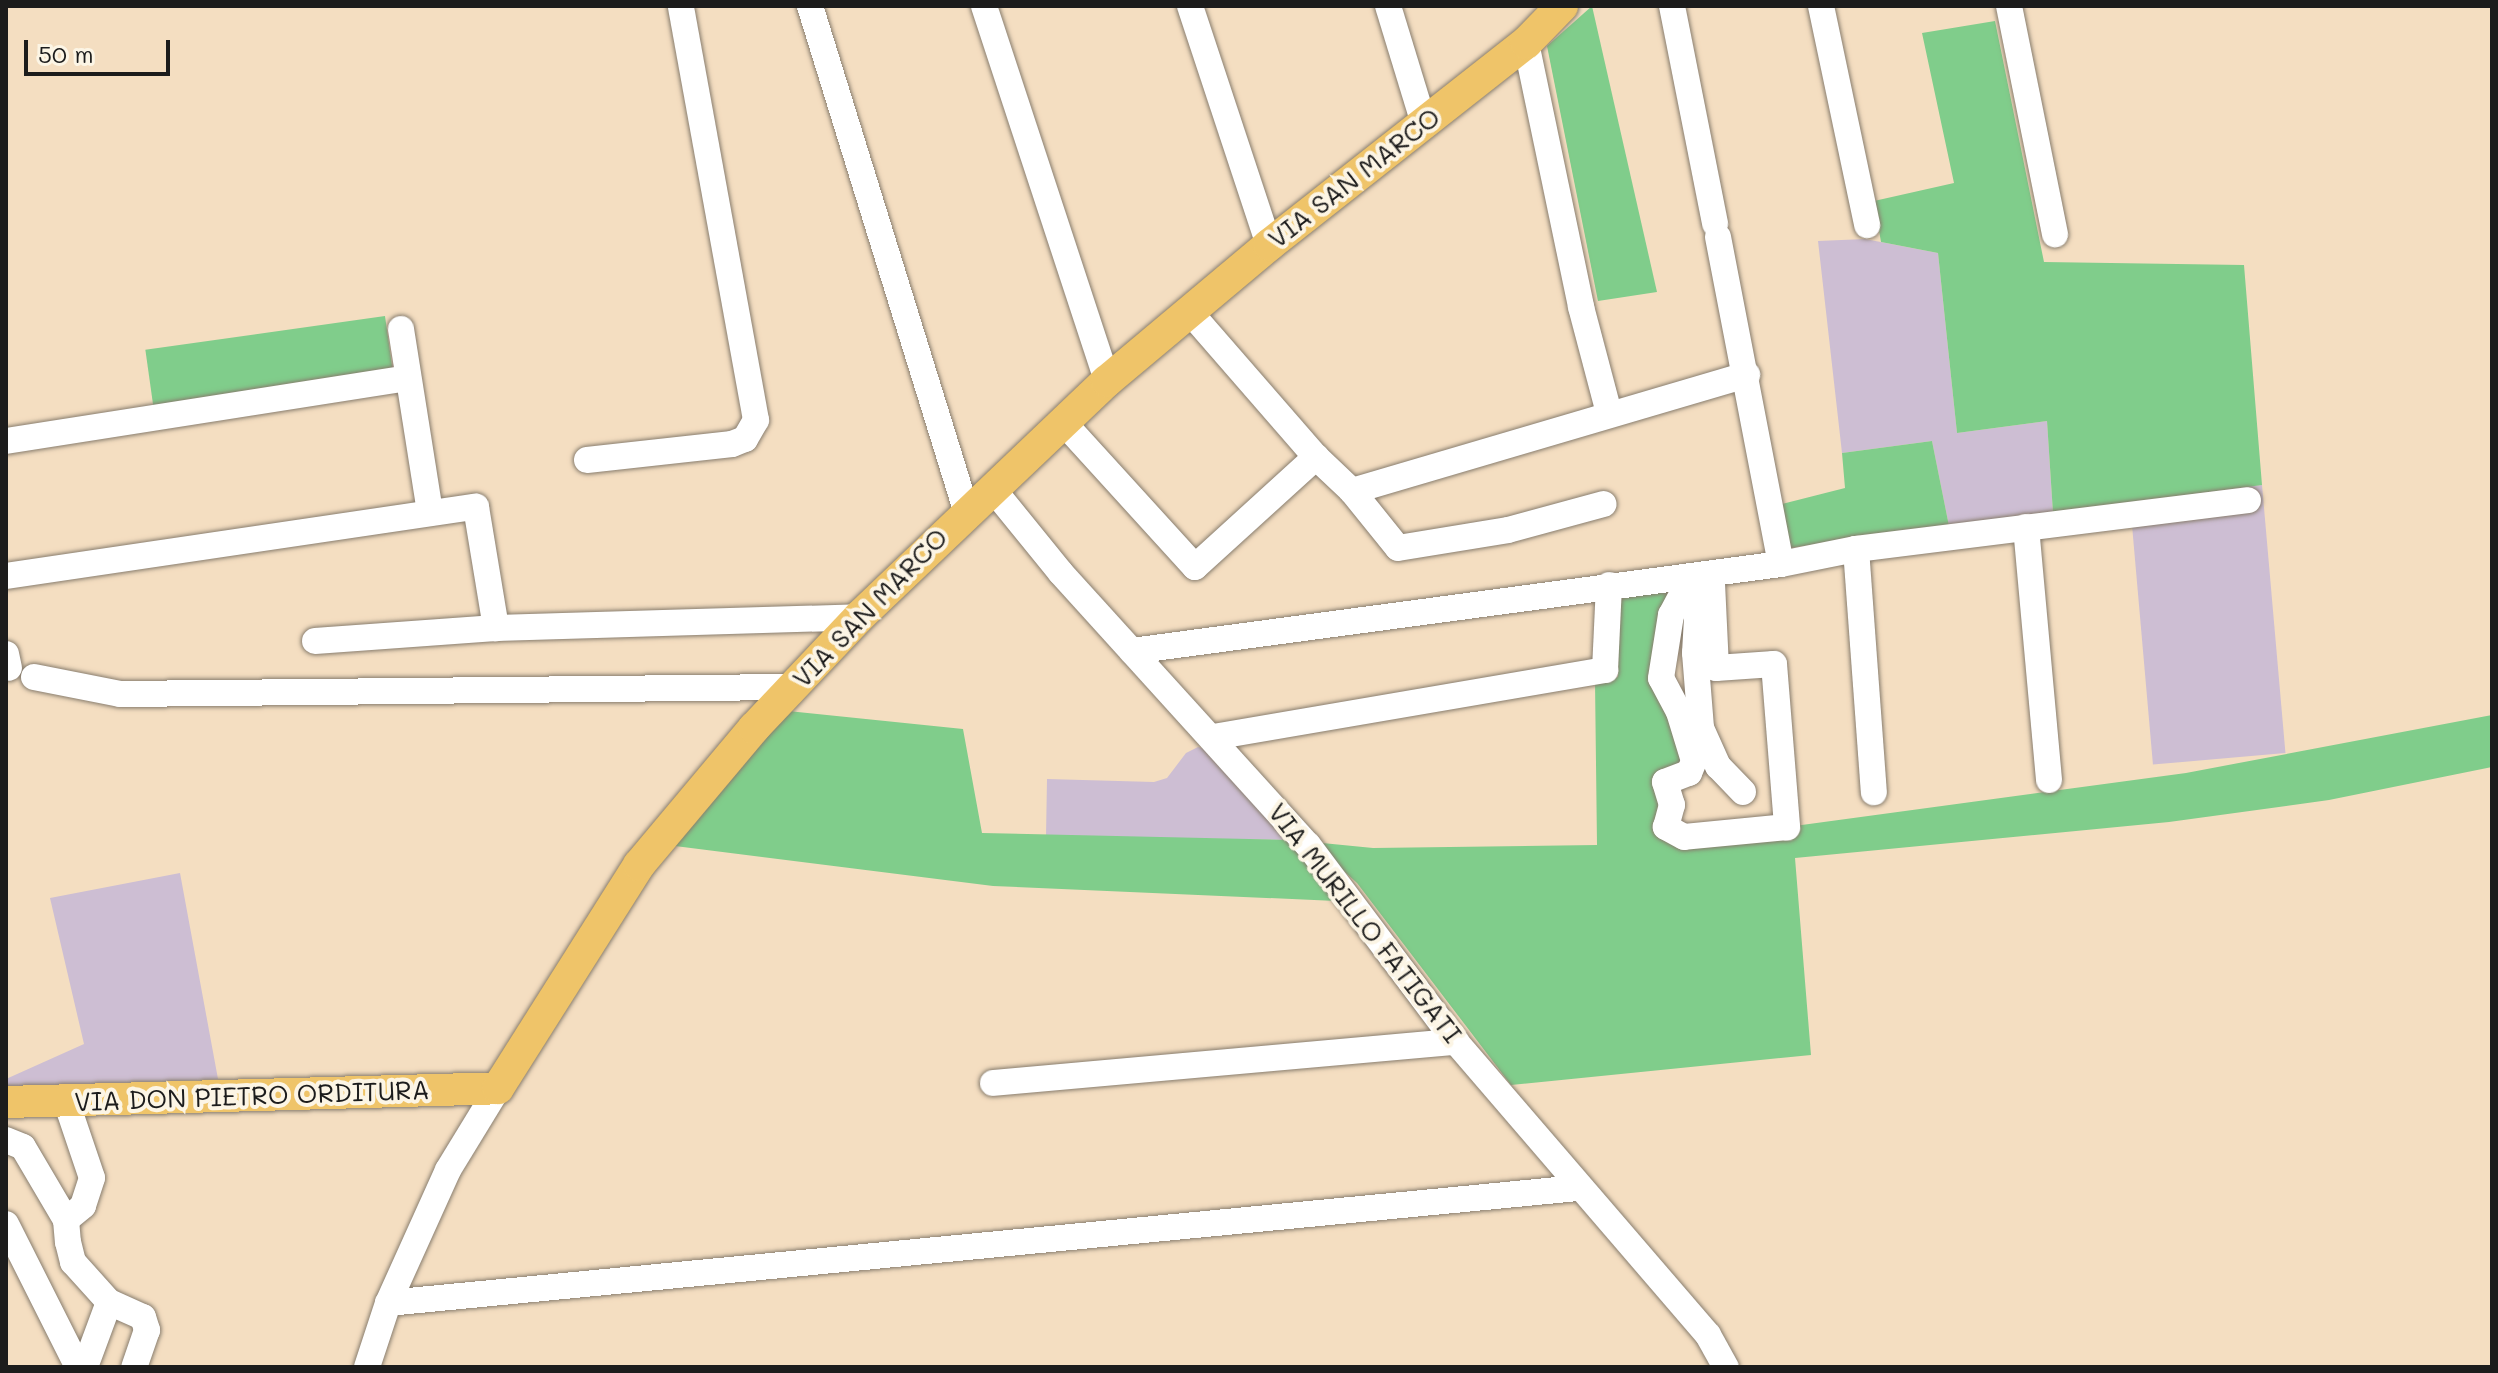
<!DOCTYPE html>
<html>
<head>
<meta charset="utf-8">
<style>
  body { margin:0 }
  #map { position:relative; width:2498px; height:1373px; overflow:hidden; background:#f4dec1; font-family:Mali,sans-serif }
  div>[style] { position:absolute }
  .industrial>* { inset:0; background:#cdbed3; transform-origin:0 0 }
  .green>* { inset:0; background:#80cd8b; transform-origin:0 0 }
  .roads { filter:drop-shadow(0 0 2px #887d6e) drop-shadow(0 0 2px #887d6e) }
  .minor>* { height:26px; margin:-13px; padding:0 13px; transform-origin:13px; border-radius:13px; background:#fff }
  .major>* { height:32px; margin:-16px; padding:0 16px; transform-origin:16px; border-radius:16px; background:#efc469 }
  span { translate:-50% -50%; white-space:nowrap; text-align:center; line-height:1.15; -webkit-text-stroke:8px #fcf5e5; paint-order:stroke }
  .street-label { font-size:26px; color:#1c1c1c }
  .frame { position:absolute; inset:0; border:8px solid #1c1c1c; pointer-events:none }
  .scale { position:absolute; left:24px; top:40px; width:146px; height:36px; box-sizing:border-box; border:4px solid #1c1c1c; border-top:0; padding-left:10px; font-size:24px; line-height:28px; white-space:nowrap; color:#1c1c1c; -webkit-text-stroke:6px #fcf5e5; paint-order:stroke }
</style>
</head>
<body>
<div id="map">
  <div class="industrial">
    <i style="clip-path:polygon(1865px 239px,1938px 253px,1957px 433px,2047px 421px,2053px 513px,1949px 526px,1932px 441px,1842px 453px,1818px 241px)"></i>
    <i style="left:2262px;top:485px;width:269px;height:133px;rotate:85deg"></i>
    <i style="clip-path:polygon(1198px 747px,1216px 752px,1292px 840px,1046px 836px,1047px 779px,1154px 782px,1167px 778px,1186px 753px)"></i>
    <i style="clip-path:polygon(180px 873px,218px 1079px,6px 1088px,6px 1079px,84px 1044px,50px 898px)"></i>
  </div>
  <div class="green">
    <i style="clip-path:polygon(1592px 6px,1657px 292px,1598px 301px,1547px 46px)"></i>
    <i style="clip-path:polygon(1995px 21px,2044px 262px,2244px 265px,2262px 485px,2053px 513px,2047px 421px,1957px 433px,1938px 253px,1881px 242px,1874px 201px,1954px 183px,1922px 33px)"></i>
    <i style="left:385px;top:316px;width:56px;height:242px;rotate:82deg"></i>
    <i style="clip-path:polygon(1932px 441px,1949px 526px,1789px 548px,1782px 504px,1845px 488px,1842px 453px)"></i>
    <i style="clip-path:polygon(1687px 585px,1662px 665px,1694px 761px,1676px 775px,1666px 827px,1787px 827px,2186px 773px,2492px 715px,2492px 767px,2329px 800px,2169px 822px,1795px 858px,1811px 1055px,1511px 1085px,1357px 883px,1312px 842px,1373px 848px,1597px 845px,1595px 682px,1618px 677px,1619px 595px)"></i>
    <i style="clip-path:polygon(788px 711px,963px 729px,982px 833px,1290px 840px,1336px 901px,993px 886px,675px 846px)"></i>
  </div>
  <div class="roads">
    <div class="minor">
      <i style="left:810px;top:6px;width:528px;rotate:72.8deg"></i>
      <i style="left:984px;top:6px;width:395px;rotate:71.8deg"></i>
      <i style="left:1190px;top:6px;width:252px;rotate:71.7deg"></i>
      <i style="left:1388px;top:6px;width:123px;rotate:73deg"></i>
      <i style="left:1672px;top:6px;width:222px;rotate:78.8deg"></i>
      <i style="left:1821px;top:6px;width:224px;rotate:78.1deg"></i>
      <i style="left:2009px;top:6px;width:233px;rotate:78.6deg"></i>
      <i style="left:1526px;top:43px;width:270px;rotate:78.2deg"></i>
      <i style="left:1581px;top:307px;width:110px;rotate:75.2deg"></i>
      <i style="left:1718px;top:237px;width:333px;rotate:79.1deg"></i>
      <i style="left:1781px;top:564px;width:76px;rotate:-11.3deg"></i>
      <i style="left:1856px;top:549px;width:395px;rotate:-7.1deg"></i>
      <i style="left:1189px;top:311px;width:194px;rotate:49deg"></i>
      <i style="left:401px;top:329px;width:186px;rotate:81deg"></i>
      <i style="left:1063px;top:422px;width:196px;rotate:47.7deg"></i>
      <i style="left:1195px;top:567px;width:164px;rotate:-42.3deg"></i>
      <i style="left:1316px;top:457px;width:50px;rotate:43.4deg"></i>
      <i style="left:1352px;top:491px;width:412px;rotate:-16.4deg"></i>
      <i style="left:6px;top:441px;width:407px;rotate:-8.9deg"></i>
      <i style="left:587px;top:460px;width:146px;rotate:-6.3deg"></i>
      <i style="left:732px;top:444px;width:14px;rotate:-21deg"></i>
      <i style="left:745px;top:439px;width:22px;rotate:-60deg"></i>
      <i style="left:756px;top:420px;width:421px;rotate:-100.3deg"></i>
      <i style="left:992px;top:488px;width:109px;rotate:50.9deg"></i>
      <i style="left:1061px;top:573px;width:367px;rotate:47.8deg"></i>
      <i style="left:1308px;top:845px;width:246px;rotate:53.1deg"></i>
      <i style="left:1456px;top:1042px;width:386px;rotate:49.3deg"></i>
      <i style="left:1708px;top:1335px;width:37px;rotate:61deg"></i>
      <i style="left:1352px;top:491px;width:73px;rotate:51.1deg"></i>
      <i style="left:1398px;top:548px;width:111px;rotate:-9.3deg"></i>
      <i style="left:1508px;top:530px;width:99px;rotate:-15.2deg"></i>
      <i style="left:2026px;top:527px;width:254px;rotate:84.8deg"></i>
      <i style="left:1856px;top:549px;width:244px;rotate:85.8deg"></i>
      <i style="left:6px;top:576px;width:475px;rotate:-8.4deg"></i>
      <i style="left:476px;top:507px;width:123px;rotate:80.6deg"></i>
      <i style="left:1712px;top:583px;width:85px;rotate:87.3deg"></i>
      <i style="left:1716px;top:668px;width:58px;rotate:-3.9deg"></i>
      <i style="left:1774px;top:664px;width:164px;rotate:85.4deg"></i>
      <i style="left:1787px;top:827px;width:103px;rotate:174.5deg"></i>
      <i style="left:1684px;top:837px;width:21px;rotate:-151deg"></i>
      <i style="left:1666px;top:827px;width:23px;rotate:-75deg"></i>
      <i style="left:1672px;top:805px;width:24px;rotate:-107deg"></i>
      <i style="left:1665px;top:782px;width:26px;rotate:-21deg"></i>
      <i style="left:1689px;top:773px;width:13px;rotate:-67deg"></i>
      <i style="left:1694px;top:761px;width:51px;rotate:-107deg"></i>
      <i style="left:1679px;top:712px;width:38px;rotate:-118deg"></i>
      <i style="left:1661px;top:678px;width:64px;rotate:-81deg"></i>
      <i style="left:1671px;top:615px;width:34px;rotate:-62deg"></i>
      <i style="left:1687px;top:585px;width:25px;rotate:-5deg"></i>
      <i style="left:1698px;top:600px;width:53px;rotate:93.2deg"></i>
      <i style="left:1695px;top:653px;width:75px;rotate:85.4deg"></i>
      <i style="left:1701px;top:728px;width:42px;rotate:65.9deg"></i>
      <i style="left:1718px;top:766px;width:36px;rotate:46deg"></i>
      <i style="left:315px;top:641px;width:181px;rotate:-4.1deg"></i>
      <i style="left:496px;top:628px;width:363px;rotate:-1.7deg"></i>
      <i style="left:1132px;top:651px;width:655px;rotate:-7.64deg"></i>
      <i style="left:6px;top:654px;width:14px;rotate:78deg"></i>
      <i style="left:34px;top:677px;width:88px;rotate:11.2deg"></i>
      <i style="left:120px;top:694px;width:673px;rotate:-0.6deg"></i>
      <i style="left:1213px;top:737px;width:398px;rotate:-9.7deg"></i>
      <i style="left:1605px;top:670px;width:85px;rotate:-87.3deg"></i>
      <i style="left:993px;top:1083px;width:465px;rotate:-5.1deg"></i>
      <i style="left:66px;top:1101px;width:81px;rotate:71.3deg"></i>
      <i style="left:92px;top:1178px;width:29px;rotate:108deg"></i>
      <i style="left:83px;top:1206px;width:22px;rotate:141deg"></i>
      <i style="left:66px;top:1220px;width:22px;rotate:85deg"></i>
      <i style="left:68px;top:1242px;width:21px;rotate:76deg"></i>
      <i style="left:73px;top:1262px;width:54px;rotate:48deg"></i>
      <i style="left:109px;top:1302px;width:37px;rotate:24deg"></i>
      <i style="left:143px;top:1317px;width:14px;rotate:73deg"></i>
      <i style="left:147px;top:1330px;width:39px;rotate:109deg"></i>
      <i style="left:6px;top:1140px;width:18px;rotate:22deg"></i>
      <i style="left:23px;top:1147px;width:85px;rotate:59.5deg"></i>
      <i style="left:6px;top:1224px;width:160px;rotate:63.3deg"></i>
      <i style="left:388px;top:1303px;width:1195px;rotate:-5.52deg"></i>
      <i style="left:85px;top:1367px;width:69px;rotate:-69.7deg"></i>
      <i style="left:367px;top:1367px;width:67px;rotate:-71.8deg"></i>
      <i style="left:388px;top:1303px;width:146px;rotate:-65.7deg"></i>
      <i style="left:448px;top:1170px;width:96px;rotate:-58.6deg"></i>
    </div>
    <div class="major">
      <i style="left:6px;top:1102px;width:492px;rotate:-1.6deg"></i>
      <i style="left:498px;top:1088px;width:264px;rotate:-57.7deg"></i>
      <i style="left:639px;top:865px;width:179px;rotate:-50deg"></i>
      <i style="left:754px;top:728px;width:153px;rotate:-46.6deg"></i>
      <i style="left:859px;top:617px;width:342px;rotate:-43.6deg"></i>
      <i style="left:1107px;top:381px;width:212px;rotate:-40deg"></i>
      <i style="left:1269px;top:245px;width:327px;rotate:-38.2deg"></i>
      <i style="left:1526px;top:43px;width:52px;rotate:-45.8deg"></i>
    </div>
  </div>
  <div class="street-label">
    <span style="left:1354px;top:178px;rotate:-38deg">VIA SAN MARCO</span>
    <span style="left:870px;top:608px;rotate:-46deg">VIA SAN MARCO</span>
    <span style="left:1365px;top:923px;rotate:52deg">VIA MURILLO FATIGATI</span>
    <span style="left:252px;top:1096px;rotate:-2deg">VIA DON PIETRO ORDITURA</span>
  </div>
  <div class="frame"></div>
  <div class="scale">50 m</div>
</div>
</body>
</html>
